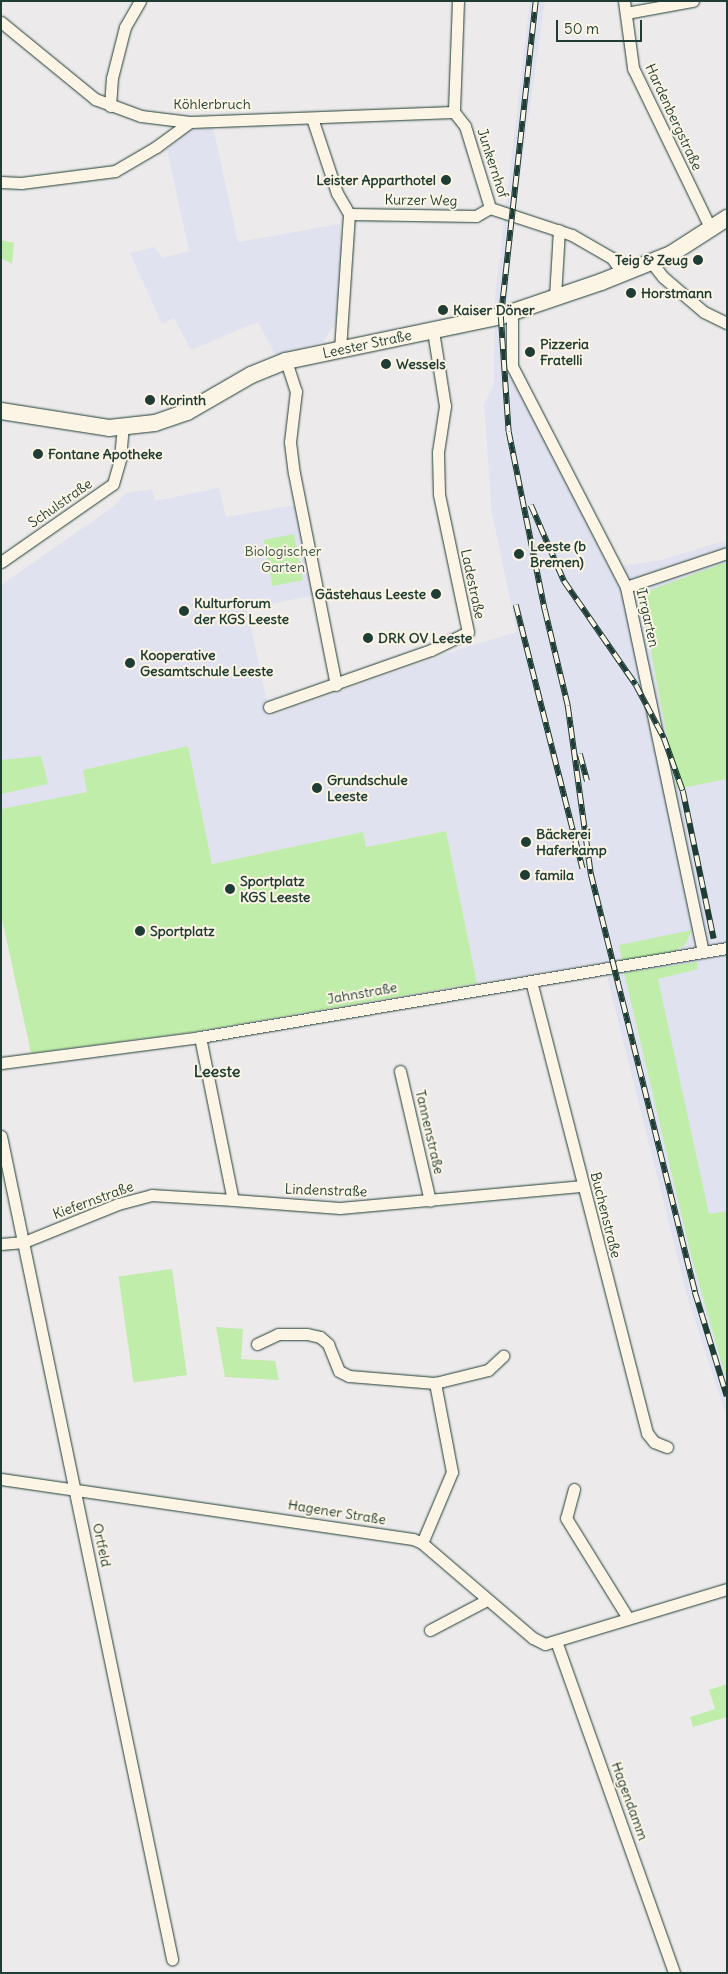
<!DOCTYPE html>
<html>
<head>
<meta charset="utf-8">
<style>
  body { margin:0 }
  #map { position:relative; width:728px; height:1974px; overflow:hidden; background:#eceaeb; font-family:Delius,sans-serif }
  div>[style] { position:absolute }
  .built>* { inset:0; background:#e1e2ef }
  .green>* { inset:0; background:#c0edaa; transform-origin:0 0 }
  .roads { filter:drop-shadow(0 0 1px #1f3d34) drop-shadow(0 0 1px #1f3d34) }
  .street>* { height:11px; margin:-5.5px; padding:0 5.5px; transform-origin:5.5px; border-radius:5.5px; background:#fcf5e5 }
  .secondary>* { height:16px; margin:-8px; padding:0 8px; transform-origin:8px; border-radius:8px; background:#fcf5e5 }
  .rail>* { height:5.5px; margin-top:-2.75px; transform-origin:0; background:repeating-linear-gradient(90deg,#fcf5e5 0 11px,#1f3d34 0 22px); box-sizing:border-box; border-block:1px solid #1f3d34 }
  .dots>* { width:14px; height:14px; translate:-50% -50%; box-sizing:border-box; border:2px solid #fcf5e5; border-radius:50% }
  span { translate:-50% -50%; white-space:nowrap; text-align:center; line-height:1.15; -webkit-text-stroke:4px #fcf5e5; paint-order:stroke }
  .street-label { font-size:14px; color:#1f3d34 }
  .poi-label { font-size:14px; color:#1f3d34; font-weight:700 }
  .right { translate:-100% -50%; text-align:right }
  .left { translate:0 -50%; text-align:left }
  .park-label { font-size:14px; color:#375746 }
  .quarter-label { font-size:16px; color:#1f3d34; font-weight:700 }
  .frame { position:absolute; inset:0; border:2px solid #1f3d34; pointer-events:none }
  .scale { position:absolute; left:556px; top:20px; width:86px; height:22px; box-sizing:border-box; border:2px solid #1f3d34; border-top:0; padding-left:6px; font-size:15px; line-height:18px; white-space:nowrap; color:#1f3d34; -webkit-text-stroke:4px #fcf5e5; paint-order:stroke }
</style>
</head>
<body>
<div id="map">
  <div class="built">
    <i style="clip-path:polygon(530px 1px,545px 1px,513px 226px,505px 344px,507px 378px,517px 362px,622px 566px,661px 560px,727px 540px,727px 1418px,688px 1299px,606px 973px,611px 972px,608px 962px,477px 983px,446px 831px,366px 847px,363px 832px,212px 864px,188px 746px,83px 770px,88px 792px,1px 809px,1px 585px,113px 507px,126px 493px,152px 489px,155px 501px,219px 488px,226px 517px,295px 505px,315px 595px,247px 609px,270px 716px,469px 646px,517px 632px,492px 513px,484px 404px,494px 385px,495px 298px)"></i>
    <i style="clip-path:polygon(196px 126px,213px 127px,238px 242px,340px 224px,342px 253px,336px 322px,323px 342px,276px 356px,258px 322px,191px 350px,174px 318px,162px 324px,130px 253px,155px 247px,162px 258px,189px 251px,167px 149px)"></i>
  </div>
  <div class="green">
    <i style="clip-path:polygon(1px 240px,14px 243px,12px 264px,1px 258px)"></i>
    <i style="left:294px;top:534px;width:47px;height:31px;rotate:79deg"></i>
    <i style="clip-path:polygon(727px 562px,727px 779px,677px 789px,641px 599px,653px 589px)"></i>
    <i style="clip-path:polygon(188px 746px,212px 864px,363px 832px,366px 847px,446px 831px,477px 983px,192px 1032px,31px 1053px,1px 914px,1px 809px,87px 792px,83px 770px)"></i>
    <i style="clip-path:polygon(41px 756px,48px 784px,1px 794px,1px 760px)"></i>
    <i style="clip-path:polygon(692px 930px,685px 945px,674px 951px,622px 960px,619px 945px)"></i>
    <i style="clip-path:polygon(697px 962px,698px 969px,658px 979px,709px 1214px,727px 1211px,727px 1382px,691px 1255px,624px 973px)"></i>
    <i style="left:172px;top:1269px;width:107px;height:54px;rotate:82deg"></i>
    <i style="clip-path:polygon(216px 1327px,243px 1329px,241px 1359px,275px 1361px,279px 1380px,225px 1377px)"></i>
    <i style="clip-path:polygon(727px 1684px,727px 1717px,693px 1727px,690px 1717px,715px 1709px,709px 1690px)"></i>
  </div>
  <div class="roads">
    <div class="street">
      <i style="left:458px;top:1px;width:111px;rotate:92.1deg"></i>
      <i style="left:454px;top:112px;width:18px;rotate:52deg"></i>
      <i style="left:465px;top:126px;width:86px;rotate:73deg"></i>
      <i style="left:490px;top:208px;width:86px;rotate:18.2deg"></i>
      <i style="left:572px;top:235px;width:46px;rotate:29.9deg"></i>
      <i style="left:612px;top:258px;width:19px;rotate:55deg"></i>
      <i style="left:624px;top:1px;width:68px;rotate:82.3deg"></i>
      <i style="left:633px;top:68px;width:179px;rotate:64.2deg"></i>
      <i style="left:626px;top:13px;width:68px;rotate:-10.2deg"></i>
      <i style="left:1px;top:22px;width:122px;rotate:39.3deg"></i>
      <i style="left:95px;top:99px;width:49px;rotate:20.3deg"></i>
      <i style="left:141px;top:116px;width:49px;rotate:7deg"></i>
      <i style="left:190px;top:122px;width:264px;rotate:-2.2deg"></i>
      <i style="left:110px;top:106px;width:28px;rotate:-86deg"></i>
      <i style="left:112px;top:78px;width:53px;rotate:-75.7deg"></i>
      <i style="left:125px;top:27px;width:30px;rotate:-60deg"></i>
      <i style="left:312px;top:118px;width:79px;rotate:71.6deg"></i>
      <i style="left:337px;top:193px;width:24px;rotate:60deg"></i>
      <i style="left:349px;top:214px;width:135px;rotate:93.8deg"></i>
      <i style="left:1px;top:182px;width:20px;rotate:3deg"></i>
      <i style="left:21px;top:183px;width:95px;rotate:-7.3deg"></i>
      <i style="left:115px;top:171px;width:48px;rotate:-30.3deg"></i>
      <i style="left:156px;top:147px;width:42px;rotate:-36.3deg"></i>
      <i style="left:349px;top:214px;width:127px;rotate:0.9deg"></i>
      <i style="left:476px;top:216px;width:16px;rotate:-30deg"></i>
      <i style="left:652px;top:263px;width:18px;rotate:52deg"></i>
      <i style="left:663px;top:277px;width:54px;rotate:40.5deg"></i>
      <i style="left:704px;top:312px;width:25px;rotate:26deg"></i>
      <i style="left:555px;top:297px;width:67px;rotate:-86.6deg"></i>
      <i style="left:512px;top:312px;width:54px;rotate:90deg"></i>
      <i style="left:512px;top:366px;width:249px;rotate:62.7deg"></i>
      <i style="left:626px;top:587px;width:373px;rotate:78.1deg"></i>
      <i style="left:286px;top:361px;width:32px;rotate:72deg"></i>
      <i style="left:296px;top:391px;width:51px;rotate:96.7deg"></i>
      <i style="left:290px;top:442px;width:31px;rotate:83deg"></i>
      <i style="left:294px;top:473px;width:216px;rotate:78.8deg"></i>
      <i style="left:1px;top:562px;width:136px;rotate:-34.9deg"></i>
      <i style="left:113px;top:484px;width:26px;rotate:-74deg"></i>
      <i style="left:120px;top:459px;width:32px;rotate:-85deg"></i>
      <i style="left:626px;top:587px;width:107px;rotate:-18.6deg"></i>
      <i style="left:269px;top:707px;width:172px;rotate:-19.4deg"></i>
      <i style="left:431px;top:650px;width:41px;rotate:-25.9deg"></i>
      <i style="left:468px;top:632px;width:141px;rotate:-101.9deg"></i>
      <i style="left:439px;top:494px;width:42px;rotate:-91.4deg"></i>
      <i style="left:438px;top:452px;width:47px;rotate:-81.3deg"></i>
      <i style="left:445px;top:406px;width:76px;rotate:-99.1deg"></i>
      <i style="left:531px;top:981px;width:467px;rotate:75.6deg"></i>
      <i style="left:647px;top:1433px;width:11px;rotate:52deg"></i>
      <i style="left:654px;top:1442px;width:14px;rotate:21deg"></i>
      <i style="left:200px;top:1037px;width:166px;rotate:78.6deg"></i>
      <i style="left:233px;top:1200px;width:107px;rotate:4.3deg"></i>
      <i style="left:340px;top:1208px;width:244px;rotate:-5.2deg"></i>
      <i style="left:1px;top:1063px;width:201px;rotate:-7.4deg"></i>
      <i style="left:200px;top:1037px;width:534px;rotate:-9.59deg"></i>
      <i style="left:400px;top:1071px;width:133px;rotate:77deg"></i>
      <i style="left:1px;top:1136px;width:841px;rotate:78.26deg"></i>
      <i style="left:1px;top:1244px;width:23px;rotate:-5deg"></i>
      <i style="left:24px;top:1242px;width:101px;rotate:-22deg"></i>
      <i style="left:118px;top:1204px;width:35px;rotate:-15deg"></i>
      <i style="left:152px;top:1195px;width:81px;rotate:3.5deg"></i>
      <i style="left:257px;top:1344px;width:23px;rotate:-25deg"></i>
      <i style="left:278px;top:1334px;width:29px"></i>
      <i style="left:307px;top:1334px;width:13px;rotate:13deg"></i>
      <i style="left:320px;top:1337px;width:11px;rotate:41deg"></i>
      <i style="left:328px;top:1344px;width:29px;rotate:68deg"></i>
      <i style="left:339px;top:1371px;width:11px;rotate:27deg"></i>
      <i style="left:349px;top:1376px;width:86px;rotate:4.7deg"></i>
      <i style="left:1px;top:1479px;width:416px;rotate:8.3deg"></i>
      <i style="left:413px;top:1539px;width:10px;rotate:24deg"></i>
      <i style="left:422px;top:1543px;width:146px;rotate:40.6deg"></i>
      <i style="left:533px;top:1638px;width:13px;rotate:27deg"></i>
      <i style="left:545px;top:1644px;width:190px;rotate:-16.8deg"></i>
      <i style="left:574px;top:1489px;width:30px;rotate:105deg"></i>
      <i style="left:566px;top:1518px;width:118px;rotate:58.2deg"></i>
      <i style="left:422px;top:1543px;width:77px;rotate:-67.1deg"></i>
      <i style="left:452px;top:1472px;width:91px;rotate:-100.8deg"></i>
      <i style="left:435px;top:1383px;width:55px;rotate:-13.8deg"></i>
      <i style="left:488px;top:1370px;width:21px;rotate:-43deg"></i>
      <i style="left:430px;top:1630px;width:64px;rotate:-27.8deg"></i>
      <i style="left:556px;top:1641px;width:352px;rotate:70.4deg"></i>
    </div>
    <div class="secondary">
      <i style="left:1px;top:411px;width:109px;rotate:8.9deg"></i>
      <i style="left:109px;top:428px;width:46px;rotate:-6.2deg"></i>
      <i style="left:155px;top:423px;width:34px;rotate:-19deg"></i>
      <i style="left:187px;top:412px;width:74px;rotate:-30deg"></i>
      <i style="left:251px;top:375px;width:38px;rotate:-22deg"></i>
      <i style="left:286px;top:361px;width:220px;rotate:-11.8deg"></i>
      <i style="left:501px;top:316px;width:106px;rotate:-18.8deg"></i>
      <i style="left:601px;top:282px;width:75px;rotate:-21.8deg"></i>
      <i style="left:671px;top:254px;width:67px;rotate:-32.7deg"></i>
    </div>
  </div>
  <div class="rail">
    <i style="left:536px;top:1px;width:317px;rotate:96.3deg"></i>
    <i style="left:501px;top:316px;width:116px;rotate:86.1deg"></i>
    <i style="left:509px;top:432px;width:182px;rotate:78.6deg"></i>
    <i style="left:545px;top:610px;width:99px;rotate:76.5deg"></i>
    <i style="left:568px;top:706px;width:170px;rotate:82.2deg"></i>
    <i style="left:591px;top:874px;width:431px;rotate:76deg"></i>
    <i style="left:695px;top:1292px;width:109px;rotate:72.9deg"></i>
    <i style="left:531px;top:505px;width:83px;rotate:66.5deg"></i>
    <i style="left:564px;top:581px;width:126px;rotate:55.3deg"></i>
    <i style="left:636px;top:685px;width:60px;rotate:62.2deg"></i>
    <i style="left:664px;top:738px;width:56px;rotate:70.3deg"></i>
    <i style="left:683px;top:791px;width:151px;rotate:78.2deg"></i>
    <i style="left:516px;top:605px;width:272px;rotate:75.8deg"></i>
    <i style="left:580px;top:754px;width:28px;rotate:75deg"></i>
  </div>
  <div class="dots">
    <i style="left:446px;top:180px;background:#1f3d34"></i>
    <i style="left:698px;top:260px;background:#1f3d34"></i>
    <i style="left:631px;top:293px;background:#1f3d34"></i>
    <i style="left:443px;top:310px;background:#1f3d34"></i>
    <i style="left:530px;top:352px;background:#1f3d34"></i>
    <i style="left:386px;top:364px;background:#1f3d34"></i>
    <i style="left:150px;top:400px;background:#1f3d34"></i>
    <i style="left:38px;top:454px;background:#1f3d34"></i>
    <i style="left:519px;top:554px;background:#1f3d34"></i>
    <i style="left:436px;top:594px;background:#1f3d34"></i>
    <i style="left:184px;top:611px;background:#1f3d34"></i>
    <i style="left:368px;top:638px;background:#1f3d34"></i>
    <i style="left:130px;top:663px;background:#1f3d34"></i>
    <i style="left:317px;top:788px;background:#1f3d34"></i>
    <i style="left:526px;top:842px;background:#1f3d34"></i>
    <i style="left:525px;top:875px;background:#1f3d34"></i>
    <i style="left:230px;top:889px;background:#1f3d34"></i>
    <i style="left:140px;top:931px;background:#1f3d34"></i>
  </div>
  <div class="street-label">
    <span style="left:212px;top:104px">Köhlerbruch</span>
    <span style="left:674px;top:117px;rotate:65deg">Hardenbergstraße</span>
    <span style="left:493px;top:163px;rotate:72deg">Junkernhof</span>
    <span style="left:421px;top:200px;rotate:1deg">Kurzer Weg</span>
    <span style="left:367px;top:344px;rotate:-12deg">Leester Straße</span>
    <span style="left:60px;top:503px;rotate:-35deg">Schulstraße</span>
    <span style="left:473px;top:584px;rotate:78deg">Ladestraße</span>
    <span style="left:648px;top:618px;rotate:77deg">Irrgarten</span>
    <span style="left:362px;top:993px;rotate:-10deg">Jahnstraße</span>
    <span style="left:430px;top:1132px;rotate:77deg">Tannenstraße</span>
    <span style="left:326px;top:1190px;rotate:2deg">Lindenstraße</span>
    <span style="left:93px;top:1200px;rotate:-20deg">Kiefernstraße</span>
    <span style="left:606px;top:1215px;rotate:76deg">Buchenstraße</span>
    <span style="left:337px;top:1512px;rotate:9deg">Hagener Straße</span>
    <span style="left:102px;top:1545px;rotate:78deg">Ortfeld</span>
    <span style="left:630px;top:1801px;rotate:70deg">Hagendamm</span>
  </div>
  <div class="poi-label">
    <span class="right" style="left:436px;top:180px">Leister Apparthotel</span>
    <span class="right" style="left:688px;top:260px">Teig &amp; Zeug</span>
    <span class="left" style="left:641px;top:293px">Horstmann</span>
    <span class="left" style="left:453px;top:310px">Kaiser Döner</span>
    <span class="left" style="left:540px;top:352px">Pizzeria<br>Fratelli</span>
    <span class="left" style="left:396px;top:364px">Wessels</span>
    <span class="left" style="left:160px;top:400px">Korinth</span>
    <span class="left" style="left:48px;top:454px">Fontane Apotheke</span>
    <span class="left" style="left:530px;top:554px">Leeste (b<br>Bremen)</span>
    <span class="right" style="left:426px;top:594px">Gästehaus Leeste</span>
    <span class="left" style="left:194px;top:611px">Kulturforum<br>der KGS Leeste</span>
    <span class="left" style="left:378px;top:638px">DRK OV Leeste</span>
    <span class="left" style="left:140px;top:663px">Kooperative<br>Gesamtschule Leeste</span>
    <span class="left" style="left:327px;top:788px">Grundschule<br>Leeste</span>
    <span class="left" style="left:536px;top:842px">Bäckerei<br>Haferkamp</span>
    <span class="left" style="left:535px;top:875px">famila</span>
    <span class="left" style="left:240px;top:889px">Sportplatz<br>KGS Leeste</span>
    <span class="left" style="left:150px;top:931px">Sportplatz</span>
  </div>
  <div class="park-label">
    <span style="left:283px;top:559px">Biologischer<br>Garten</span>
  </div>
  <div class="quarter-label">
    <span style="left:217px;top:1071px">Leeste</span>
  </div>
  <div class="frame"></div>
  <div class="scale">50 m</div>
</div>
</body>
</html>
